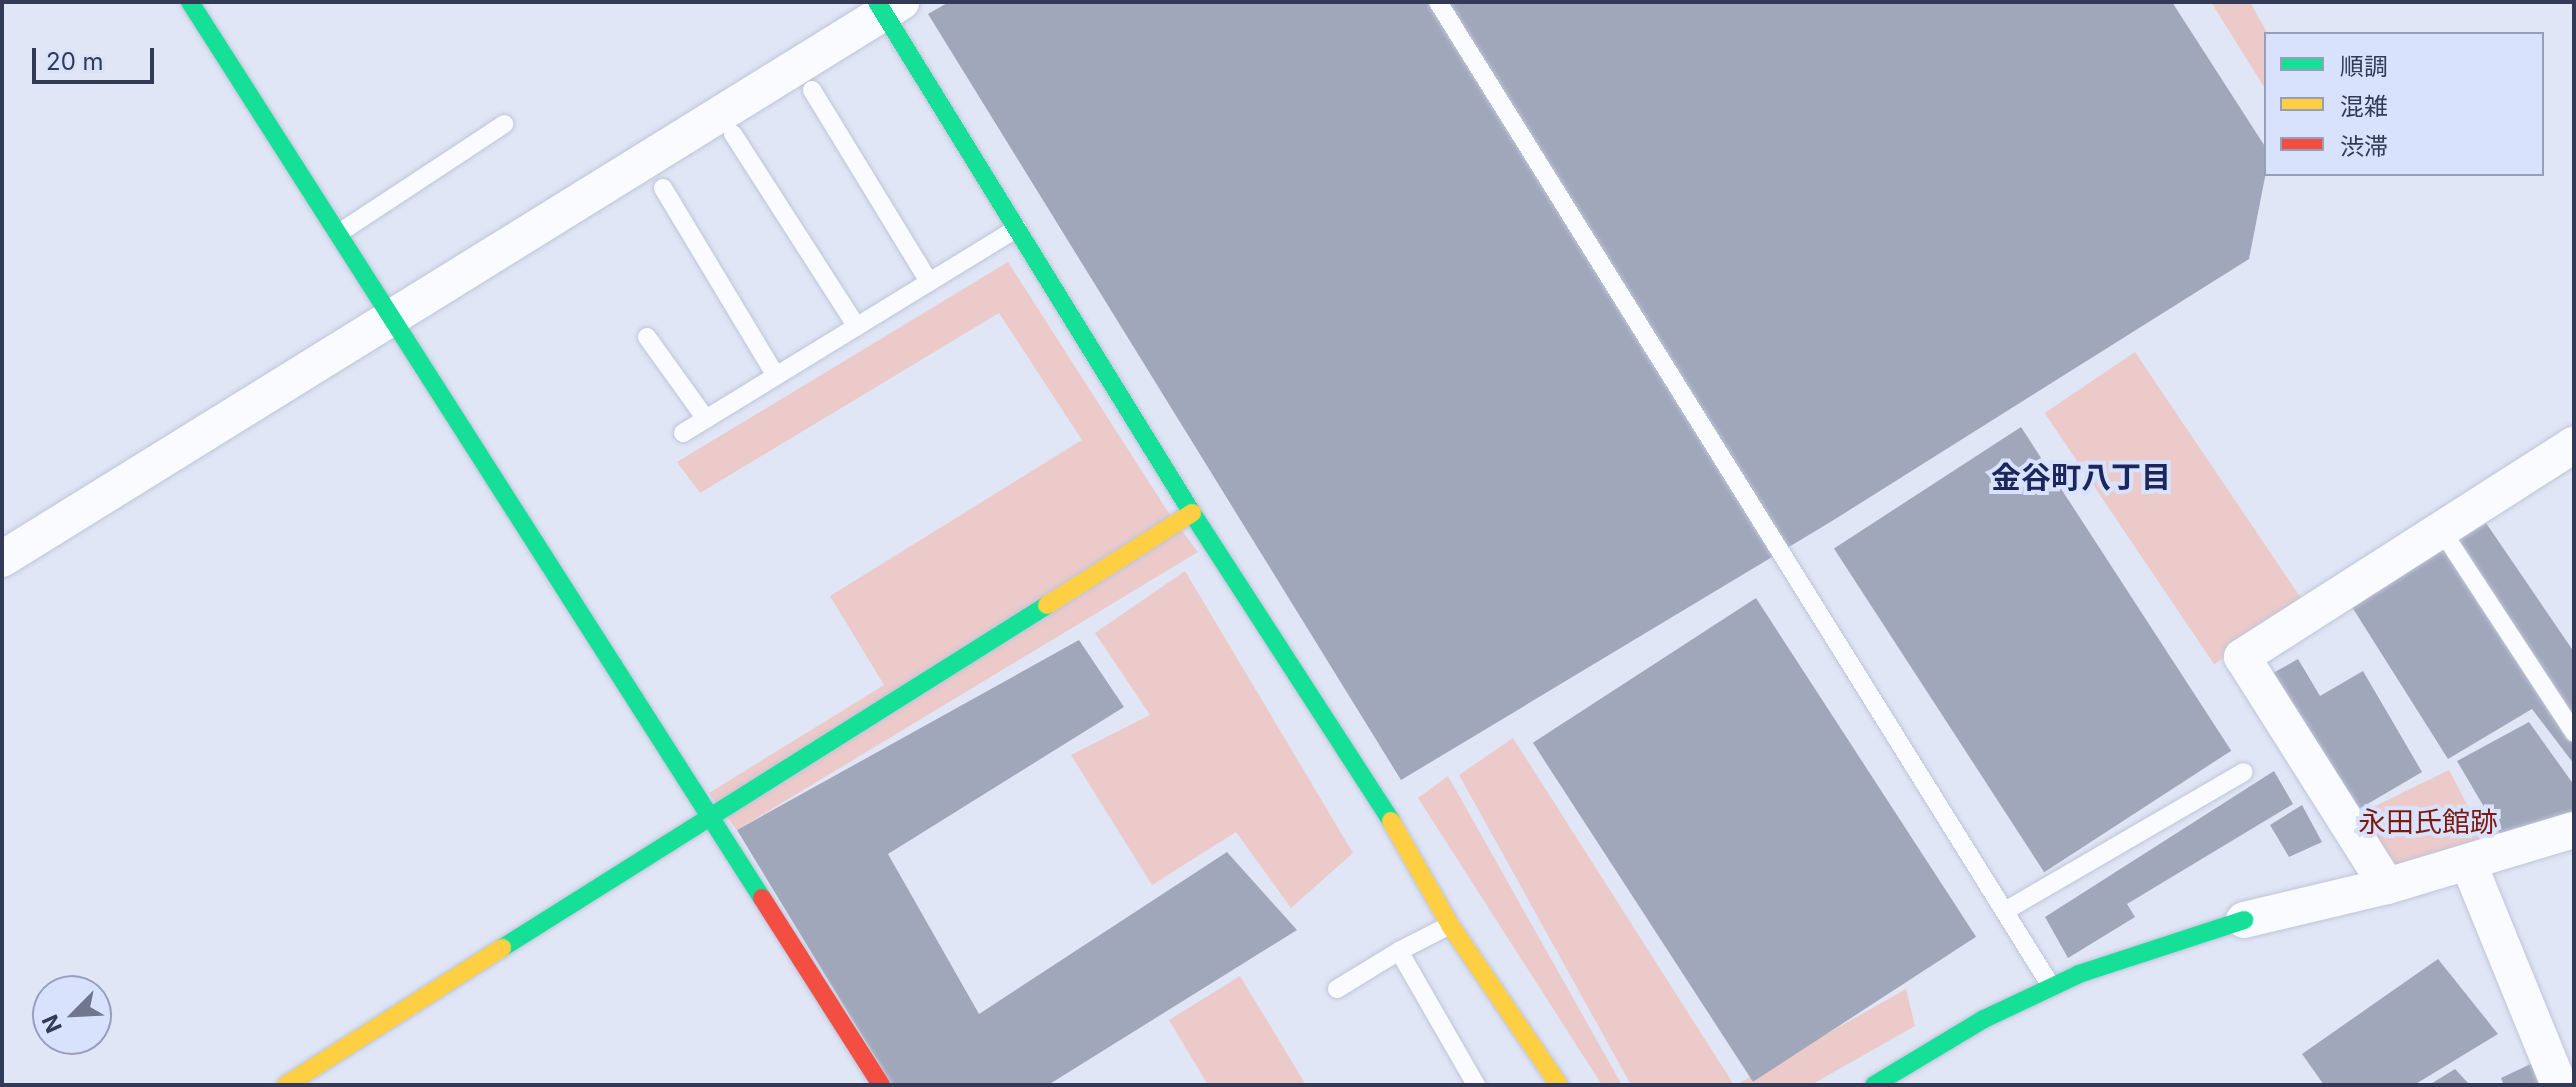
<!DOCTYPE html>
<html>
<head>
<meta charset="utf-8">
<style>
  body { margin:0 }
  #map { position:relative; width:2576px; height:1087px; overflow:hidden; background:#e0e6f5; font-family:Inter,"Noto Sans JP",sans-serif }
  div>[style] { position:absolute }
  .green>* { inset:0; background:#eccaca; transform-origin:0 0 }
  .building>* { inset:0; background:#a1a7ba; transform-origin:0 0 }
  .roads { filter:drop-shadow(0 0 2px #bec5d9) drop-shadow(0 0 2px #bec5d9) }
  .lane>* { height:18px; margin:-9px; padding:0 9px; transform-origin:9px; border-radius:9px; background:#fafbfe }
  .street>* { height:36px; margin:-18px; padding:0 18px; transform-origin:18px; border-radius:18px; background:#fafbfe }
  .fast>* { height:18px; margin:-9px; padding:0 9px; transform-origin:9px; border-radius:9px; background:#16e098 }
  .slow>* { height:18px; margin:-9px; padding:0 9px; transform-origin:9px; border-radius:9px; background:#ffcf43 }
  .jam>* { height:18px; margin:-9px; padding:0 9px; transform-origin:9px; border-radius:9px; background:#f24e42 }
  span { translate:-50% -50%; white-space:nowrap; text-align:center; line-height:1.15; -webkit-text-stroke:8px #d8e2fd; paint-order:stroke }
  .park-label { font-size:28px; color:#7b1a11 }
  .neighbourhood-label { font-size:30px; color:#1b275c; font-weight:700 }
  .frame { position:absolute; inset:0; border:4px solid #323a55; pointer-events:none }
  .legend { position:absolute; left:2264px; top:32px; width:280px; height:144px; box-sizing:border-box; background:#d8e2fd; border:2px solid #969fba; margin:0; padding:10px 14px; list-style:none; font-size:24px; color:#323a55 }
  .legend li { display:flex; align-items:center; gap:16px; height:40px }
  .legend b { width:40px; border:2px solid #969fba }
  .north { position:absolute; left:32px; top:975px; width:80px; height:80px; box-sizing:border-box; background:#d8e2fd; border:2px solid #969fba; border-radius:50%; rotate:246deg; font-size:22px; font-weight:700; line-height:32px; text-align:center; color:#323a55 }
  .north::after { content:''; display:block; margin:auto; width:28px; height:36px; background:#6f768d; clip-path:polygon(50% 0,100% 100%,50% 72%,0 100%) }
  .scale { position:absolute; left:32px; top:48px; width:122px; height:36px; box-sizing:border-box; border:4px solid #323a55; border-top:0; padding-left:10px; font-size:24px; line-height:28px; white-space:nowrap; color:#323a55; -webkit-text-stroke:6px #d8e2fd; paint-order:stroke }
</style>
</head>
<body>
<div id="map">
  <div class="green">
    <i style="clip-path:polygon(2211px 2px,2250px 2px,2268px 34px,2266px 90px)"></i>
    <i style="clip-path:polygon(1008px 262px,1168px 512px,1198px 552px,737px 830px,709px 793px,884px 685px,830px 596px,1082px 440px,999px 313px,700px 493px,677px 462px)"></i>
    <i style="left:2135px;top:352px;width:303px;height:109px;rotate:56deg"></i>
    <i style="clip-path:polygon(1185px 571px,1353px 853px,1291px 908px,1236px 832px,1152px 885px,1071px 755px,1150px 715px,1095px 633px)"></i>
    <i style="clip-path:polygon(1513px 738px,1734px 1085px,1631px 1085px,1459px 775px)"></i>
    <i style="clip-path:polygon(2449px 770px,2488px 844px,2389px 871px,2353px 817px)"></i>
    <i style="clip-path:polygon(1448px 776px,1622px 1085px,1602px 1085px,1418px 798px)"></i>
    <i style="clip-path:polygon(1240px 976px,1306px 1085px,1208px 1085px,1169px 1020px)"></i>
    <i style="clip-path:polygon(1906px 989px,1915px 1026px,1811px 1085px,1736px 1085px)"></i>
  </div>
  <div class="building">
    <i style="clip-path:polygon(949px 2px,2172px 2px,2266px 148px,2266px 172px,2249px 259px,1832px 521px,1401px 780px,928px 14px)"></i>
    <i style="left:2021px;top:427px;width:386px;height:223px;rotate:57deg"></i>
    <i style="clip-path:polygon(2486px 523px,2574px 652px,2574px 764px,2532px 709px,2448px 759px,2352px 607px)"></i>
    <i style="left:1756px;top:598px;width:404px;height:266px;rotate:57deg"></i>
    <i style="clip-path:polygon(1079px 640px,1124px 707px,888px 854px,979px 1014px,1227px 852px,1297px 930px,1048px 1085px,892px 1085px,737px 830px)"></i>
    <i style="clip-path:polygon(2298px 659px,2320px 696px,2363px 671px,2422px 772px,2347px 816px,2266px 677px)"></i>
    <i style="clip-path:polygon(2529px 722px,2574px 785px,2574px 822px,2504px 841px,2457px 761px)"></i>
    <i style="clip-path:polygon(2274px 771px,2293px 804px,2127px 904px,2135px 917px,2068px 958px,2045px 917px)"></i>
    <i style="clip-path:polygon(2302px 805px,2322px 842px,2289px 857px,2270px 825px)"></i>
    <i style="clip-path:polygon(2438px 959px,2498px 1034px,2414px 1085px,2324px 1085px,2302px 1054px)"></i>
    <i style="clip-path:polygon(2537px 1061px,2547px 1085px,2504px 1085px,2501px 1078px)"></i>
    <i style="clip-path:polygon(2455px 1069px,2470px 1085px,2429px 1085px)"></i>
  </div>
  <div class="roads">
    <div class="lane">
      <i style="left:1438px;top:2px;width:1159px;rotate:58.08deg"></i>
      <i style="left:812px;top:90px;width:225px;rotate:58.6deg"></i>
      <i style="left:733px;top:134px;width:229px;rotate:57.3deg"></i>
      <i style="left:663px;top:188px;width:219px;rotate:59deg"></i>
      <i style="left:339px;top:233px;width:198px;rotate:-33.4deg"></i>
      <i style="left:647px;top:337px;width:101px;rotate:54.3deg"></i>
      <i style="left:683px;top:433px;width:392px;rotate:-31.5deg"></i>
      <i style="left:2442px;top:531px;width:241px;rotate:56.8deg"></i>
      <i style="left:2005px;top:911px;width:276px;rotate:-30.2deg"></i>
      <i style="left:1450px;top:925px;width:57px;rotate:153deg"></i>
      <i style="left:1399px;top:951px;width:155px;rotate:60.1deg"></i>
      <i style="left:1337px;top:989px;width:73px;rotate:-31.5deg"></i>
    </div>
    <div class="street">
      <i style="left:2px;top:559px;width:1058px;rotate:-31.78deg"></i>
      <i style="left:2468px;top:862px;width:241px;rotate:67.8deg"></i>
      <i style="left:2387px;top:886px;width:271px;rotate:-122.3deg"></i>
      <i style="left:2242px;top:657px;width:394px;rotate:-32.6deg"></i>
      <i style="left:2244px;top:920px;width:147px;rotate:-13.4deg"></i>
      <i style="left:2387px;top:886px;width:195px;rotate:-16.7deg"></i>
    </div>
    <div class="fast">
      <i style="left:190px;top:2px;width:1063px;rotate:57.45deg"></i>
      <i style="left:877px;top:2px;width:600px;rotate:58.35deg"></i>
      <i style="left:1192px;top:513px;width:367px;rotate:57.1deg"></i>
      <i style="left:502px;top:948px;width:644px;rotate:-32.18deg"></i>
      <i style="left:1874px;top:1085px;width:128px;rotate:-31deg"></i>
      <i style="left:1984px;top:1019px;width:105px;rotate:-25.3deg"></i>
      <i style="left:2079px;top:974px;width:174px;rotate:-18.1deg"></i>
    </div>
    <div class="slow">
      <i style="left:1047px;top:605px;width:172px;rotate:-32.4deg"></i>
      <i style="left:1391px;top:821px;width:120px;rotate:60.4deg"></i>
      <i style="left:1450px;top:925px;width:194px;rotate:55.7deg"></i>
      <i style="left:286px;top:1085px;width:256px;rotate:-32.4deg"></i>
    </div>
    <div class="jam">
      <i style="left:762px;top:898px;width:222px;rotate:57.5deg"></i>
    </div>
  </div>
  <div class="park-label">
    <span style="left:2428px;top:822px">永田氏館跡</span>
  </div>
  <div class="neighbourhood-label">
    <span style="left:2081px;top:477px">金谷町八丁目</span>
  </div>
  <div class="frame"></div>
  <ul class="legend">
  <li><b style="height:10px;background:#16e098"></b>順調</li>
  <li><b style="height:10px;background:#ffcf43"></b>混雑</li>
  <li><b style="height:10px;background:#f24e42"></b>渋滞</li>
  </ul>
  <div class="north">N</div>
  <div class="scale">20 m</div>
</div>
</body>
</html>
